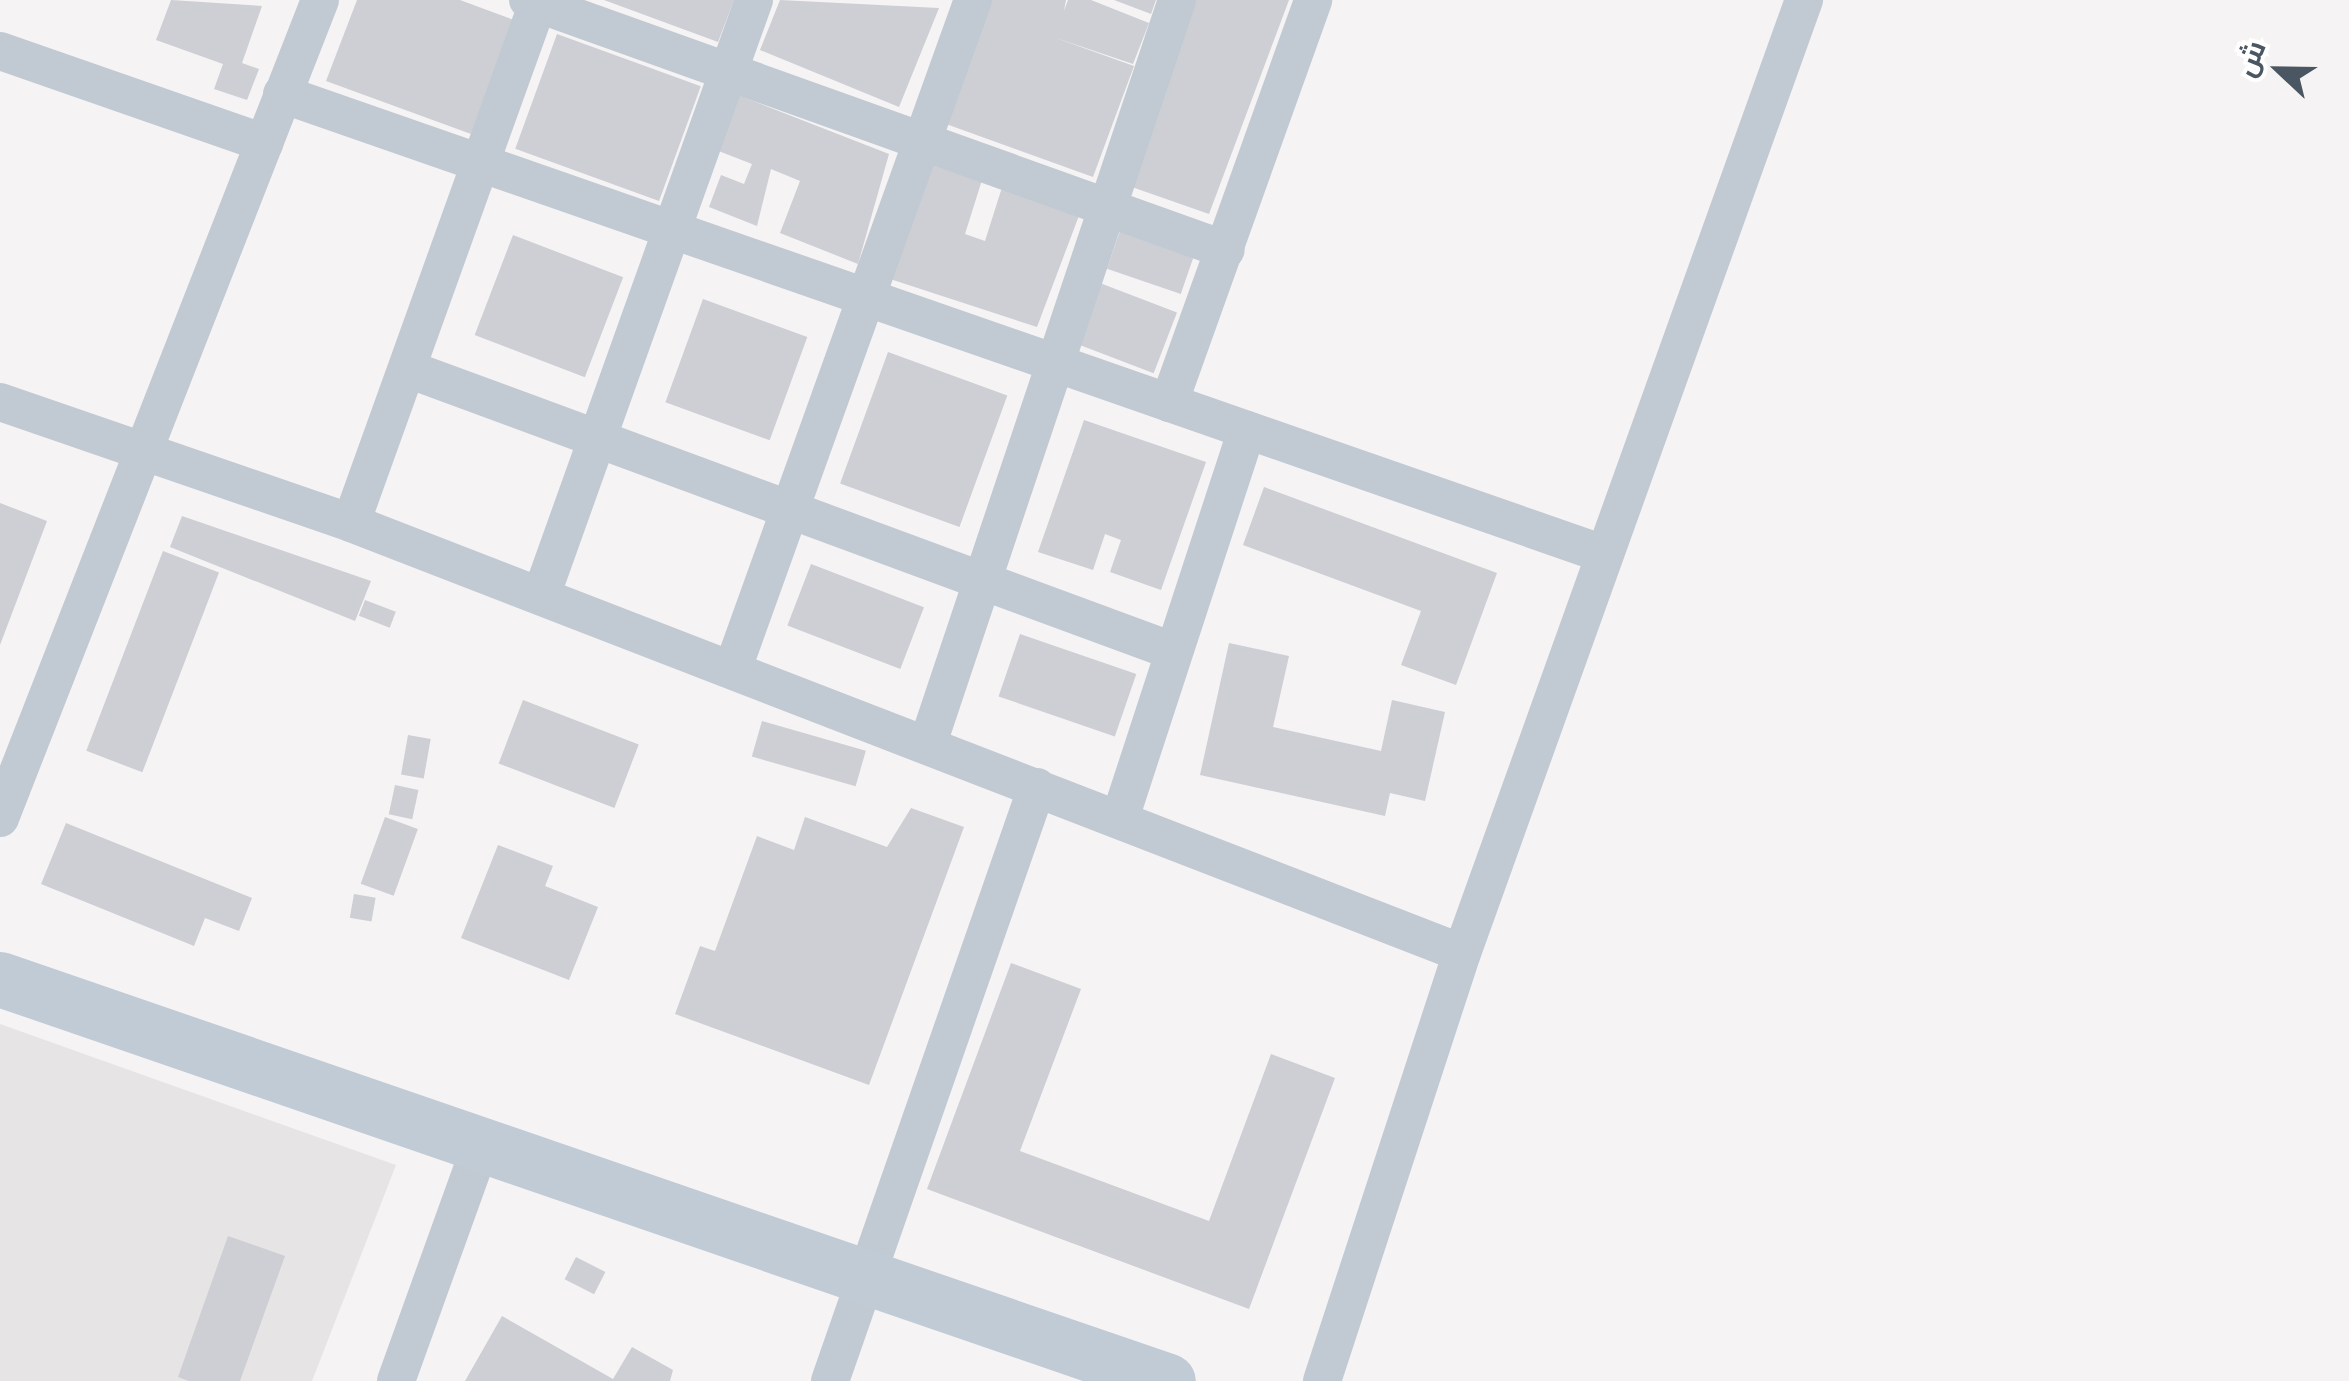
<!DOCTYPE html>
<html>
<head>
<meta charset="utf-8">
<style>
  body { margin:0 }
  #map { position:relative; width:2349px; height:1381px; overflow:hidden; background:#f5f3f3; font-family:"Work Sans",Cairo,sans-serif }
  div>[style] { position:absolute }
  .education>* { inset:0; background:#e6e4e5 }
  .building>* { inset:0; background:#cdcfd5; transform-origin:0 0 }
  .minor>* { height:38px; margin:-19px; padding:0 19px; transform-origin:19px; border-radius:19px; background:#c1cad2 }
  .secondary>* { height:55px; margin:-27.5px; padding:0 27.5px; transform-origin:27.5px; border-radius:27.5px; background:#c1cbd6 }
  span { translate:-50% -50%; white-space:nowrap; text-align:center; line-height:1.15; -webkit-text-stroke:8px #fff; paint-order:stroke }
  .north { position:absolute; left:2229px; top:20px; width:100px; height:100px; -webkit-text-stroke:8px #fff; paint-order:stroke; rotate:292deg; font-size:28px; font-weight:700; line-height:40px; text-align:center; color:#4a5661 }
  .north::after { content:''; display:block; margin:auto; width:35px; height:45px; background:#4a5661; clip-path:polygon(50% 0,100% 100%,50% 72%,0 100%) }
</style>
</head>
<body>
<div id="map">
  <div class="education">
    <i style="clip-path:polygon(0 1024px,396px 1165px,312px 1381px,0 1381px)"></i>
  </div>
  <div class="building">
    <i style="clip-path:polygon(171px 0,262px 6px,242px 63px,259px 69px,247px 100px,214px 89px,223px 64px,156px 40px)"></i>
    <i style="clip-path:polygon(357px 0,460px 0,514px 20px,471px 134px,326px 81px)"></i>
    <i style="clip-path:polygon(604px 0,734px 0,718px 42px)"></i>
    <i style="clip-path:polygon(780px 0,939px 8px,899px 107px,760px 50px)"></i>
    <i style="clip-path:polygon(979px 0,1066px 0,1064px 11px,1068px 0,1091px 0,1149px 23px,1133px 64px,1053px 37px,1134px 66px,1093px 177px,935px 120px)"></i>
    <i style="clip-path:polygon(1114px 0,1156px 0,1151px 14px)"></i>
    <i style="clip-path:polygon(1193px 0,1289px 0,1209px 214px,1129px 186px)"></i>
    <i style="left:557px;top:34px;width:153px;height:122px;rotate:20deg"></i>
    <i style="clip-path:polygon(738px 95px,889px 154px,858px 264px,780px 233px,800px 181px,771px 169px,757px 226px,709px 207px,721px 175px,744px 184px,752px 164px,716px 150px)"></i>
    <i style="clip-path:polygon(926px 162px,982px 180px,965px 234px,985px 241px,1004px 181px,1083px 205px,1037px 327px,890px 279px)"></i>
    <i style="left:1121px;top:228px;width:78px;height:43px;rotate:19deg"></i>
    <i style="left:513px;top:235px;width:118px;height:107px;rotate:21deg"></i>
    <i style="left:1092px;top:280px;width:91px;height:65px;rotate:21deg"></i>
    <i style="left:703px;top:299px;width:111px;height:110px;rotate:20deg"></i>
    <i style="left:888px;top:352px;width:127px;height:140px;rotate:20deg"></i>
    <i style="clip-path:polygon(1084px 420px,1206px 462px,1161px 590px,1110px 572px,1121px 540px,1105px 534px,1093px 570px,1038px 552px)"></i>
    <i style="clip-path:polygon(1264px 487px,1497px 573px,1456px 685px,1401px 665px,1421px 611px,1243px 545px)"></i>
    <i style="clip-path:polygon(0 503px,47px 521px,0 645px)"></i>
    <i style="clip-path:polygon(182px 516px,371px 581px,355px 621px,170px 547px)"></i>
    <i style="left:163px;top:551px;width:60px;height:214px;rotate:21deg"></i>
    <i style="left:811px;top:564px;width:121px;height:66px;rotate:21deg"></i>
    <i style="left:365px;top:600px;width:33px;height:17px;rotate:21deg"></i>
    <i style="left:1020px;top:634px;width:123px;height:66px;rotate:19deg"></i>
    <i style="clip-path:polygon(1229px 643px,1289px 656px,1273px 727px,1381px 751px,1392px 700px,1445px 712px,1425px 801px,1390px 793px,1385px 816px,1200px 775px)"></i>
    <i style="left:523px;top:700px;width:124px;height:68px;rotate:21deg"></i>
    <i style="left:762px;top:721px;width:108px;height:37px;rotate:16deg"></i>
    <i style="left:408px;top:735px;width:23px;height:40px;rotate:10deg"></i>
    <i style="left:395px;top:785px;width:24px;height:30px;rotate:12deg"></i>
    <i style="clip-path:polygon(911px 808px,964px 827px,869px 1085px,675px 1014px,700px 946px,715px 951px,757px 836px,794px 850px,805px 817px,887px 847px)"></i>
    <i style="left:385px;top:817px;width:35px;height:71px;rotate:20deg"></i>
    <i style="clip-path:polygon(66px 823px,252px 898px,239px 931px,205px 918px,194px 946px,41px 884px)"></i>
    <i style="clip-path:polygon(498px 845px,553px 866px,545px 886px,598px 907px,569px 980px,461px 938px)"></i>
    <i style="left:354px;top:894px;width:22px;height:24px;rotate:10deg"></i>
    <i style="clip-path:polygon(1011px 963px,1081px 989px,1020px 1151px,1209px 1221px,1271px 1054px,1335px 1078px,1249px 1309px,927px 1189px)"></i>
    <i style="clip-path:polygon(228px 1236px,285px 1256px,240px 1381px,189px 1381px,178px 1377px)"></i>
    <i style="left:576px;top:1257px;width:33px;height:25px;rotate:27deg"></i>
    <i style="clip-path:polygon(502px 1316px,613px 1379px,632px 1347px,673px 1370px,670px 1381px,465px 1381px)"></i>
  </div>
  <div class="minor">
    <i style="left:528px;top:0;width:741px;rotate:19.71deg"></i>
    <i style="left:0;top:51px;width:280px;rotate:19.2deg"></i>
    <i style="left:282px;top:94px;width:1400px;rotate:19.19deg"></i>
    <i style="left:408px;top:369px;width:815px;rotate:20.24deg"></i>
    <i style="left:0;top:402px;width:371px;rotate:19deg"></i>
    <i style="left:351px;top:523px;width:1191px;rotate:21.16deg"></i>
    <i style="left:1169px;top:403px;width:428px;rotate:-70.3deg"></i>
    <i style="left:351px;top:523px;width:556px;rotate:-70.23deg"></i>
    <i style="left:541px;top:596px;width:633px;rotate:-70.33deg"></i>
    <i style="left:733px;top:668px;width:710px;rotate:-70.24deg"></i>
    <i style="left:928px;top:743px;width:784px;rotate:-71.47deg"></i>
    <i style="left:1121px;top:815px;width:405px;rotate:-71.9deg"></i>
    <i style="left:0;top:818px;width:878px;rotate:-68.63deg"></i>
    <i style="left:396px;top:1381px;width:251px;rotate:-70.2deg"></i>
    <i style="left:830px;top:1381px;width:629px;rotate:-70.79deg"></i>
    <i style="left:1322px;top:1381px;width:450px;rotate:-71.9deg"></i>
    <i style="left:1462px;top:953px;width:1013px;rotate:-70.26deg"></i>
  </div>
  <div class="secondary">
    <i style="left:0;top:979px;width:1235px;rotate:18.99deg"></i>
  </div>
  <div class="north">ش</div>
</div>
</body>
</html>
